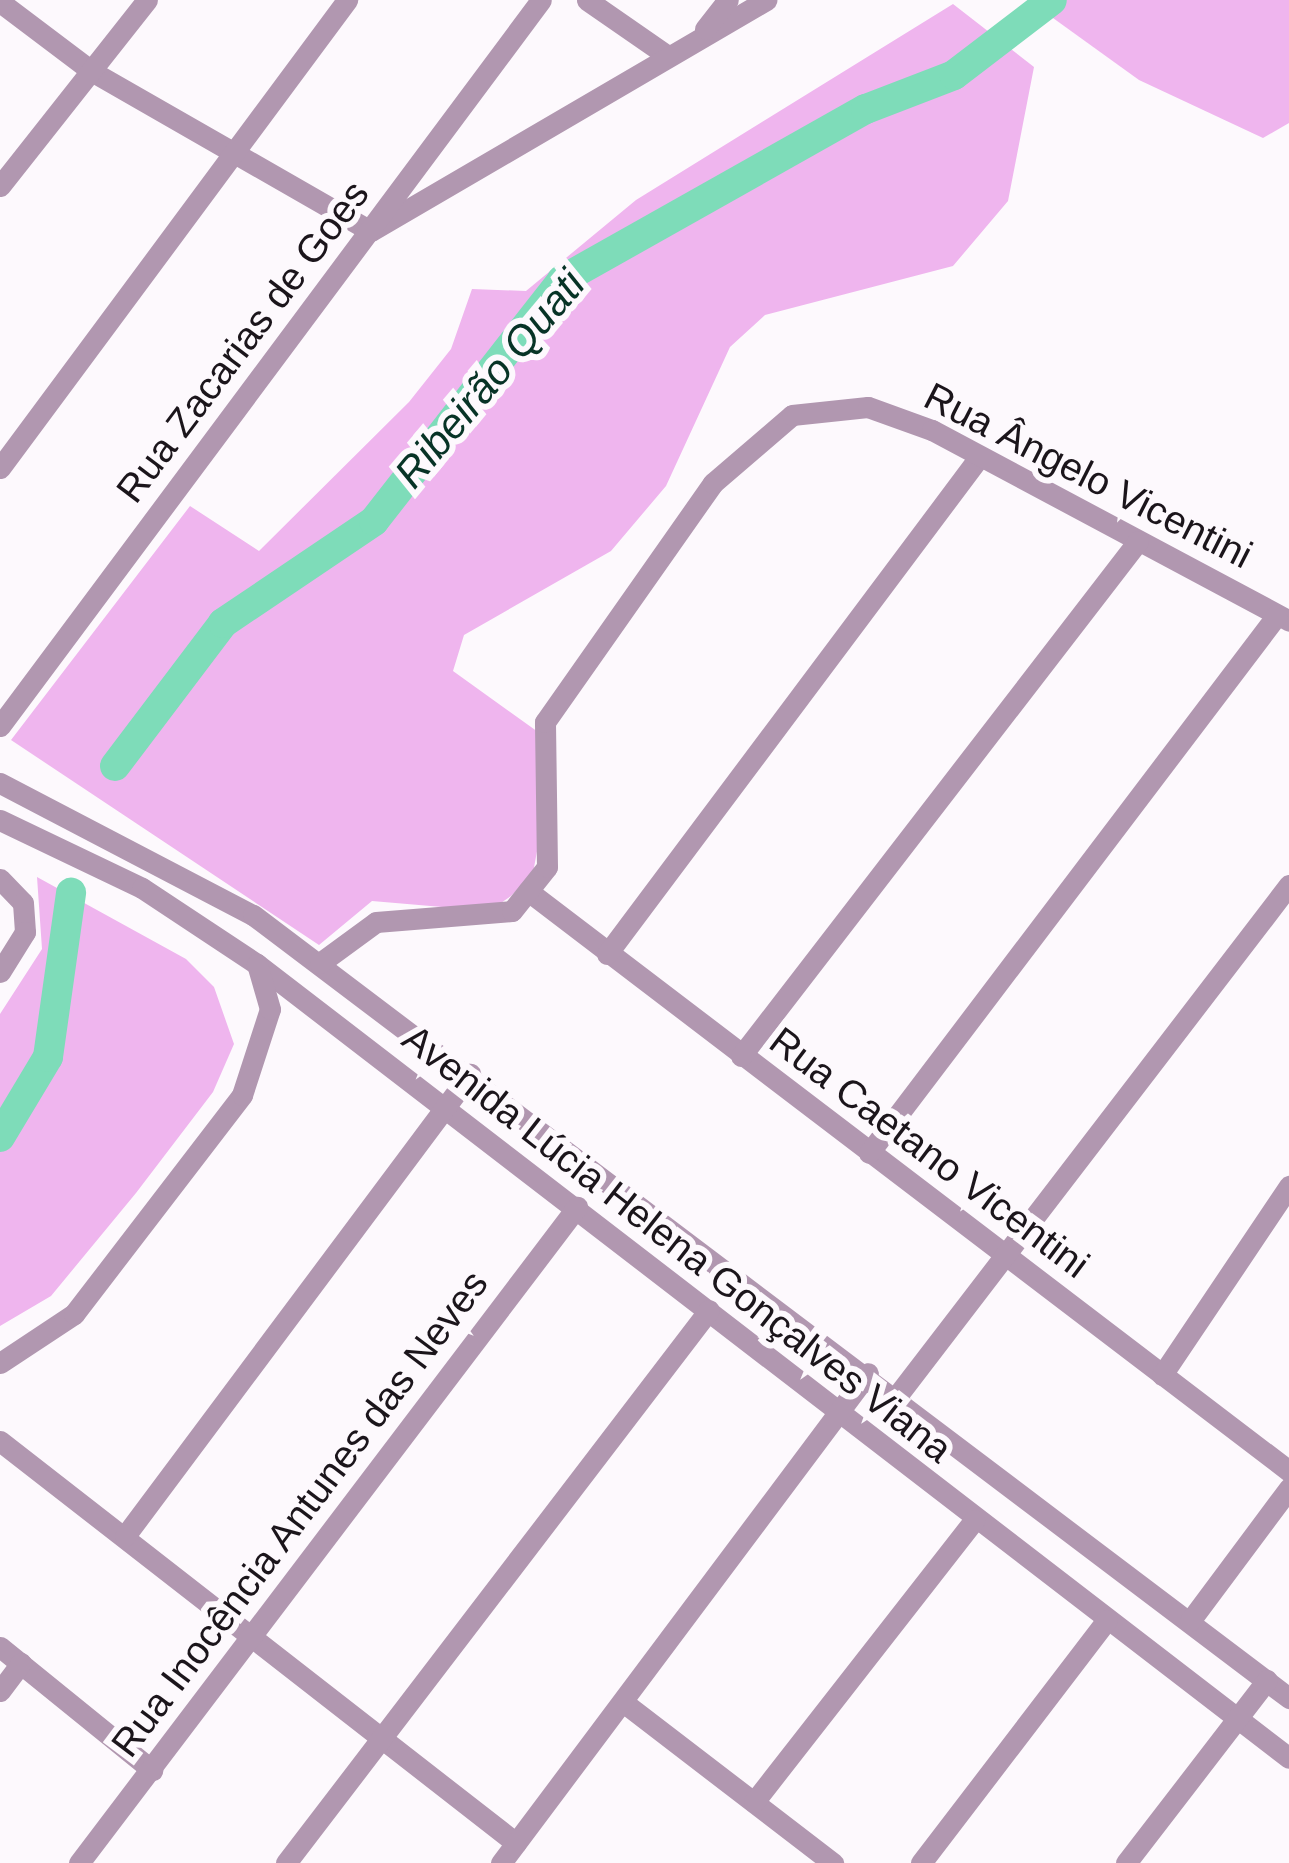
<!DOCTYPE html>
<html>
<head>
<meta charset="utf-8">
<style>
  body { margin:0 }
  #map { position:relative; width:1289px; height:1863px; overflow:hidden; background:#fdf9fd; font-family:Helvetica,sans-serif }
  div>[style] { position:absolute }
  .green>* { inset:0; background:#efb5ee }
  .river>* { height:30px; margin:-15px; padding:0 15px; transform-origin:15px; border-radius:15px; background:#7edcb9 }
  .minor>* { height:21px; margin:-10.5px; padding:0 10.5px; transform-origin:10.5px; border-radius:10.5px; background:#b197b0 }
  span { translate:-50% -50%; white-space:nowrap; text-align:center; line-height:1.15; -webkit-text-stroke:12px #fdf9fd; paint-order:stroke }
  .street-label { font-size:39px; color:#1b151b }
  .water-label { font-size:42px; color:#073326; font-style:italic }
</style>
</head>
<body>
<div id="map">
  <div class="green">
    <i style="clip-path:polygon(1028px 0,1289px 0,1289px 123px,1263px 138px,1139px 80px)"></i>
    <i style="clip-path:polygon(953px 4px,1034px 67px,1008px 201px,953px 266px,765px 315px,730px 347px,666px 486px,611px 551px,464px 635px,453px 671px,538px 732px,540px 835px,533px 873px,511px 896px,489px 911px,372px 901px,319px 945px,11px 740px,190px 506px,259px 551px,409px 402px,451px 349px,472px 289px,526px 291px,636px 200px)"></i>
    <i style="clip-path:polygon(37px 877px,186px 959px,214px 987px,234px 1044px,213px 1092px,136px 1193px,51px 1296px,0 1326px,0 1014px,42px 949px)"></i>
  </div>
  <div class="river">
    <i style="left:115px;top:766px;width:179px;rotate:-52.9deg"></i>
    <i style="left:223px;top:623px;width:182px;rotate:-34deg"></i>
    <i style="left:374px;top:521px;width:306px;rotate:-52deg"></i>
    <i style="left:562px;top:280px;width:349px;rotate:-29.4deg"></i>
    <i style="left:866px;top:109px;width:94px;rotate:-21.1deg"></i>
    <i style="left:954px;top:75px;width:123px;rotate:-37.4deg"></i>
    <i style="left:0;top:1137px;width:93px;rotate:-59deg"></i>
    <i style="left:48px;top:1057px;width:166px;rotate:-82deg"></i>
  </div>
  <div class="minor">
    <i style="left:587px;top:0;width:98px;rotate:34.7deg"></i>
    <i style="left:0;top:2px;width:116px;rotate:37deg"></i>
    <i style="left:93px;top:72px;width:320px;rotate:29.8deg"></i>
    <i style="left:371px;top:231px;width:458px;rotate:-30.3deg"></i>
    <i style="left:705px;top:29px;width:37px;rotate:-52deg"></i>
    <i style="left:0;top:186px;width:237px;rotate:-51.7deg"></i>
    <i style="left:0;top:468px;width:583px;rotate:-53.44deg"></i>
    <i style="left:0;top:726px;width:905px;rotate:-53.31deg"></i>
    <i style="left:0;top:783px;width:285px;rotate:27.6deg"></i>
    <i style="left:253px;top:915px;width:1299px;rotate:37.08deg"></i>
    <i style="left:0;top:820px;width:157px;rotate:25.6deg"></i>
    <i style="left:142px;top:888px;width:138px;rotate:33.5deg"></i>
    <i style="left:257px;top:964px;width:1302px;rotate:37.57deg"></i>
    <i style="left:0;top:879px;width:33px;rotate:46deg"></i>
    <i style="left:23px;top:903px;width:29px;rotate:86deg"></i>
    <i style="left:25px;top:932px;width:47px;rotate:122deg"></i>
    <i style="left:528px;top:891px;width:957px;rotate:37.31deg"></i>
    <i style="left:607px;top:954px;width:622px;rotate:-53.17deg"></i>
    <i style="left:320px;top:963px;width:69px;rotate:-36.2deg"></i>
    <i style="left:376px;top:922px;width:136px;rotate:-4.6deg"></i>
    <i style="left:512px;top:911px;width:56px;rotate:-51.5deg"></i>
    <i style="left:547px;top:867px;width:145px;rotate:-90.8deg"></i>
    <i style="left:545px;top:722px;width:292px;rotate:-54.9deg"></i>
    <i style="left:713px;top:483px;width:104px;rotate:-40.7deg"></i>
    <i style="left:792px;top:415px;width:76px;rotate:-6deg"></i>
    <i style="left:868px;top:407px;width:68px;rotate:19.8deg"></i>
    <i style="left:932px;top:430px;width:405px;rotate:28.1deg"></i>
    <i style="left:741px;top:1056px;width:650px;rotate:-52.37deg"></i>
    <i style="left:869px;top:1153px;width:675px;rotate:-52.82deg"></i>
    <i style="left:0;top:1363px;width:89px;rotate:-33.5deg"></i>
    <i style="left:74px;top:1314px;width:276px;rotate:-52.5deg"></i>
    <i style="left:242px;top:1095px;width:90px;rotate:-72deg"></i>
    <i style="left:270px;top:1009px;width:47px;rotate:-106.1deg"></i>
    <i style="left:1162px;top:1375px;width:228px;rotate:-56.1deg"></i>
    <i style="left:897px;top:1396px;width:644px;rotate:-52.51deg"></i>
    <i style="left:0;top:1441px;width:654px;rotate:37.92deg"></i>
    <i style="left:125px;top:1536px;width:577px;rotate:-53.25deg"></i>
    <i style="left:1190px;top:1621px;width:166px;rotate:-53.3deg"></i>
    <i style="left:0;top:1647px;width:196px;rotate:39deg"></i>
    <i style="left:0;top:1691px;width:35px;rotate:-53deg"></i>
    <i style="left:623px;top:1702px;width:265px;rotate:37.5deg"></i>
    <i style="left:754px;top:1802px;width:358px;rotate:-52deg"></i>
    <i style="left:79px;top:1863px;width:824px;rotate:-52.8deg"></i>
    <i style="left:286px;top:1863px;width:696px;rotate:-52.59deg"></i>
    <i style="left:501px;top:1863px;width:612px;rotate:-53.17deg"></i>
    <i style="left:921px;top:1863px;width:306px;rotate:-52.6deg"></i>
    <i style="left:1126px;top:1863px;width:231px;rotate:-52.4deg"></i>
  </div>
  <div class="street-label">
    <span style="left:243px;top:342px;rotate:-53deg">Rua Zacarias de Goes</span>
    <span style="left:1088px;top:476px;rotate:27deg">Rua Ângelo Vicentini</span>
    <span style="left:929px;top:1153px;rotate:37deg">Rua Caetano Vicentini</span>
    <span style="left:677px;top:1244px;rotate:38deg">Avenida Lúcia Helena Gonçalves Viana</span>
    <span style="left:300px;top:1514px;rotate:-53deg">Rua Inocência Antunes das Neves</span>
  </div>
  <div class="water-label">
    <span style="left:490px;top:379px;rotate:-50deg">Ribeirão Quati</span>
  </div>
</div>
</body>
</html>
